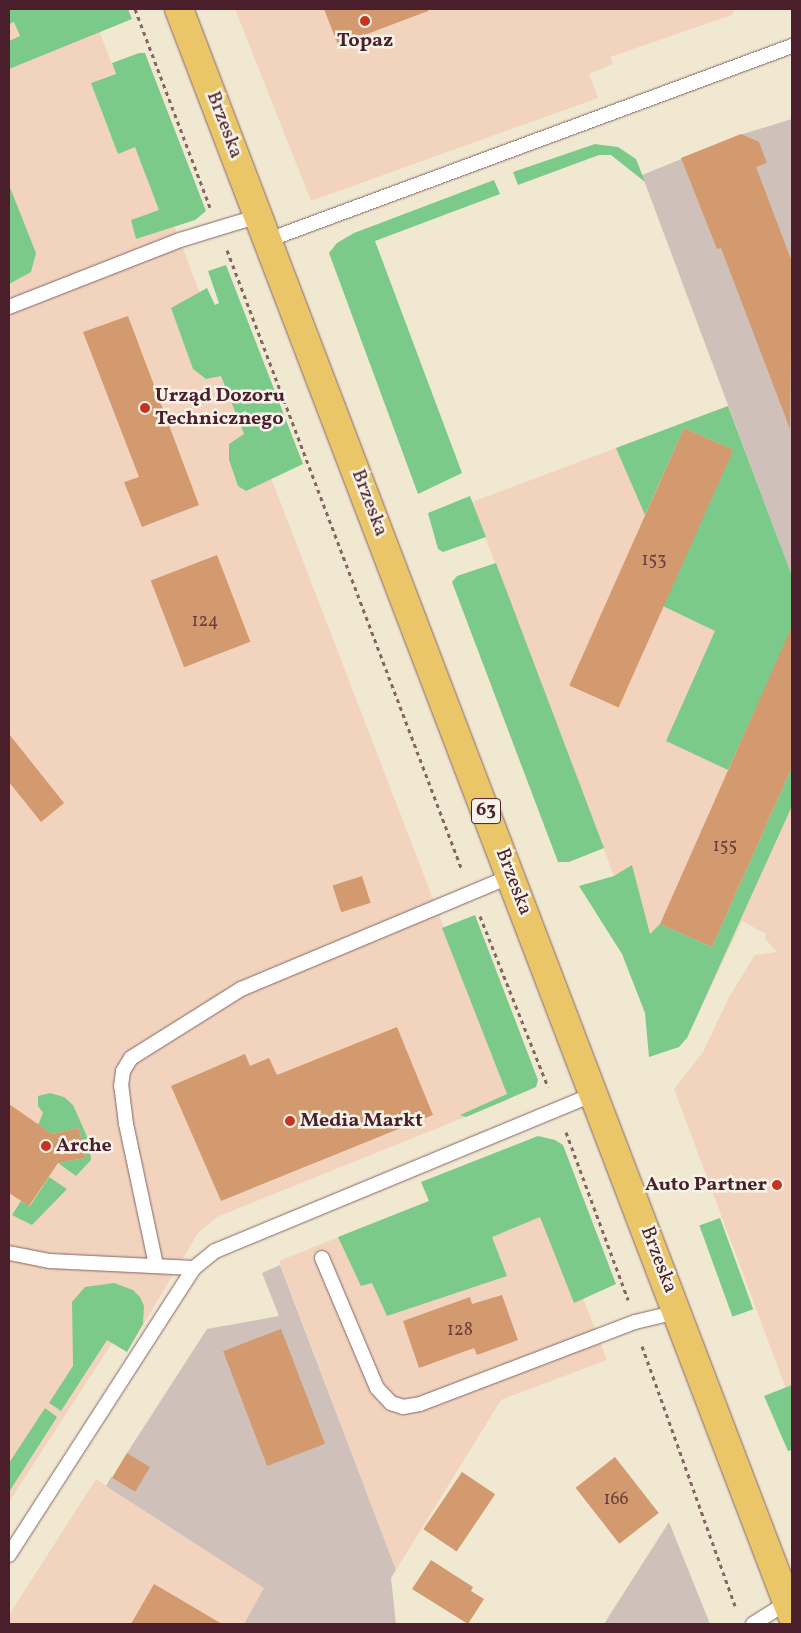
<!DOCTYPE html>
<html>
<head>
<meta charset="utf-8">
<style>
  body { margin:0 }
  #map { position:relative; width:801px; height:1633px; overflow:hidden; background:#f1e8d1; font-family:Vollkorn,serif }
  div>[style] { position:absolute }
  .built>* { inset:0; background:#f2d4be }
  .industrial>* { inset:0; background:#cfc0ba }
  .green>* { inset:0; background:#7bca8a; transform-origin:0 0 }
  .building>* { inset:0; background:#d29a6e; transform-origin:0 0 }
  .path>* { height:3px; margin-top:-1.5px; transform-origin:0; background:repeating-linear-gradient(90deg,#846565 0 4px,transparent 0 8px) }
  .roads { filter:drop-shadow(0 0 1px #846565) drop-shadow(0 0 1px #846565) }
  .service>* { height:14px; margin:-7px; padding:0 7px; transform-origin:7px; border-radius:7px; background:#fff }
  .primary>* { height:28px; margin:-14px; padding:0 14px; transform-origin:14px; border-radius:14px; background:#ebc669 }
  .dots>* { width:14px; height:14px; translate:-50% -50%; box-sizing:border-box; border:2px solid #f7f3e8; border-radius:50% }
  span { translate:-50% -50%; white-space:nowrap; text-align:center; line-height:1.15; -webkit-text-stroke:5px #f7f3e8; paint-order:stroke }
  .number-label { font-size:18px; color:#6c3e3c }
  .number-label span { -webkit-text-stroke-width:0 }
  .shield-label span { padding:1px 4px; background:#f7f3e8; border:1px solid; border-radius:4px; -webkit-text-stroke-width:0 }
  .shield-label { font-size:19px; color:#4a1f2b; font-weight:700 }
  .poi-label { font-size:20px; color:#4a1f2b; font-weight:700 }
  .left { translate:0 -50%; text-align:left }
  .right { translate:-100% -50%; text-align:right }
  .street-label { font-size:20px; color:#4a1f2b }
  .frame { position:absolute; inset:0; border:10px solid #4a1f2b; pointer-events:none }
</style>
</head>
<body>
<div id="map">
  <div class="built">
    <i style="clip-path:polygon(9px 9px,96px 24px,100px 33px,510px 1099px,217px 1217px,198px 1233px,127px 1352px,112px 1343px,9px 1502px)"></i>
    <i style="clip-path:polygon(235px 9px,734px 9px,732px 15px,610px 57px,613px 64px,589px 74px,598px 98px,311px 201px)"></i>
    <i style="clip-path:polygon(728px 406px,792px 576px,792px 1405px,674px 1089px,703px 1052px,729px 997px,755px 955px,777px 952px,765px 939px,766px 934px,742px 921px,687px 1038px,614px 876px,472px 502px)"></i>
    <i style="clip-path:polygon(530px 1160px,607px 1360px,501px 1400px,396px 1570px,279px 1261px)"></i>
    <i style="clip-path:polygon(96px 1479px,265px 1588px,244px 1624px,9px 1624px,9px 1615px)"></i>
  </div>
  <div class="industrial">
    <i style="clip-path:polygon(792px 119px,792px 576px,642px 175px,743px 134px)"></i>
    <i style="clip-path:polygon(280px 1265px,396px 1570px,391px 1578px,396px 1624px,244px 1624px,264px 1588px,106px 1486px,111px 1477px,135px 1491px,150px 1467px,127px 1453px,207px 1329px,279px 1316px,262px 1273px)"></i>
    <i style="clip-path:polygon(669px 1522px,710px 1624px,604px 1624px)"></i>
  </div>
  <div class="green">
    <i style="clip-path:polygon(9px 9px,128px 9px,132px 19px,9px 69px,9px 41px,20px 36px,14px 22px,9px 24px)"></i>
    <i style="clip-path:polygon(139px 53px,145px 53px,206px 211px,195px 220px,136px 239px,131px 220px,159px 210px,135px 147px,118px 154px,91px 83px,116px 74px,112px 63px)"></i>
    <i style="clip-path:polygon(595px 144px,618px 147px,636px 159px,645px 182px,611px 155px,599px 155px,518px 185px,513px 172px)"></i>
    <i style="clip-path:polygon(494px 180px,500px 194px,375px 241px,462px 473px,418px 494px,329px 253px,337px 243px,354px 233px)"></i>
    <i style="clip-path:polygon(9px 185px,36px 253px,31px 272px,9px 284px)"></i>
    <i style="clip-path:polygon(226px 265px,303px 464px,246px 491px,238px 486px,229px 460px,229px 444px,244px 434px,221px 376px,206px 379px,193px 369px,171px 308px,207px 288px,215px 305px,219px 303px,208px 271px)"></i>
    <i style="clip-path:polygon(728px 406px,792px 576px,792px 676px,774px 668px,728px 770px,666px 741px,715px 631px,663px 606px,733px 450px,684px 428px,645px 515px,616px 448px)"></i>
    <i style="clip-path:polygon(470px 496px,486px 537px,443px 552px,438px 549px,428px 513px)"></i>
    <i style="clip-path:polygon(496px 563px,604px 848px,569px 862px,558px 862px,452px 582px,457px 576px)"></i>
    <i style="clip-path:polygon(792px 767px,792px 806px,687px 1038px,679px 1047px,649px 1057px,645px 1013px,622px 954px,579px 886px,614px 876px,632px 865px,650px 934px,660px 924px,712px 947px)"></i>
    <i style="clip-path:polygon(475px 915px,538px 1080px,536px 1087px,466px 1117px,460px 1115px,507px 1094px,442px 928px)"></i>
    <i style="clip-path:polygon(50px 1093px,64px 1097px,73px 1105px,89px 1141px,91px 1160px,76px 1176px,58px 1163px,85px 1158px,79px 1128px,52px 1134px,38px 1125px,43px 1113px,38px 1106px,38px 1096px)"></i>
    <i style="clip-path:polygon(538px 1136px,555px 1140px,563px 1145px,616px 1284px,574px 1303px,540px 1217px,492px 1237px,507px 1276px,387px 1316px,372px 1283px,361px 1286px,338px 1237px,429px 1201px,421px 1182px)"></i>
    <i style="clip-path:polygon(49px 1177px,67px 1189px,32px 1225px,12px 1215px,21px 1201px,30px 1206px)"></i>
    <i style="left:720px;top:1218px;width:97px;height:22px;rotate:70deg"></i>
    <i style="clip-path:polygon(114px 1283px,133px 1290px,140px 1297px,144px 1306px,143px 1324px,127px 1352px,107px 1340px,61px 1411px,49px 1403px,73px 1366px,72px 1302px,85px 1287px)"></i>
    <i style="clip-path:polygon(792px 1385px,792px 1450px,788px 1451px,764px 1396px)"></i>
    <i style="clip-path:polygon(45px 1408px,57px 1417px,9px 1492px,9px 1463px)"></i>
  </div>
  <div class="building">
    <i style="clip-path:polygon(324px 9px,428px 9px,428px 11px,338px 45px)"></i>
    <i style="clip-path:polygon(741px 134px,759px 142px,767px 163px,756px 167px,792px 262px,790px 429px,721px 248px,717px 249px,681px 158px)"></i>
    <i style="clip-path:polygon(128px 316px,199px 505px,142px 527px,124px 482px,139px 477px,83px 332px)"></i>
    <i style="left:684px;top:428px;width:54px;height:282px;rotate:24deg"></i>
    <i style="left:217px;top:555px;width:93px;height:71px;rotate:69deg"></i>
    <i style="clip-path:polygon(792px 626px,792px 767px,712px 947px,660px 924px)"></i>
    <i style="clip-path:polygon(9px 734px,64px 803px,41px 822px,9px 782px)"></i>
    <i style="left:362px;top:876px;width:28px;height:31px;rotate:72deg"></i>
    <i style="clip-path:polygon(397px 1027px,433px 1115px,221px 1201px,171px 1086px,245px 1054px,250px 1066px,269px 1058px,277px 1075px)"></i>
    <i style="clip-path:polygon(9px 1104px,52px 1134px,79px 1128px,85px 1158px,58px 1163px,29px 1206px,9px 1193px)"></i>
    <i style="clip-path:polygon(502px 1295px,518px 1340px,477px 1355px,474px 1348px,419px 1368px,403px 1321px,470px 1297px,472px 1304px)"></i>
    <i style="left:281px;top:1329px;width:123px;height:62px;rotate:69deg"></i>
    <i style="left:127px;top:1453px;width:27px;height:29px;rotate:31deg"></i>
    <i style="left:615px;top:1457px;width:71px;height:50px;rotate:52deg"></i>
    <i style="left:462px;top:1472px;width:40px;height:69px;rotate:34deg"></i>
    <i style="clip-path:polygon(431px 1560px,473px 1587px,471px 1591px,484px 1599px,468px 1624px,412px 1589px)"></i>
    <i style="clip-path:polygon(154px 1584px,178px 1598px,222px 1624px,131px 1624px)"></i>
  </div>
  <div class="path">
    <i style="left:135px;top:9px;width:212px;rotate:69.3deg"></i>
    <i style="left:227px;top:250px;width:663px;rotate:69.24deg"></i>
    <i style="left:480px;top:916px;width:184px;rotate:68.3deg"></i>
    <i style="left:566px;top:1132px;width:179px;rotate:69.7deg"></i>
    <i style="left:642px;top:1346px;width:276px;rotate:70.3deg"></i>
  </div>
  <div class="roads">
    <div class="service">
      <i style="left:268px;top:240px;width:559px;rotate:-20.32deg"></i>
      <i style="left:9px;top:307px;width:184px;rotate:-21.4deg"></i>
      <i style="left:180px;top:240px;width:83px;rotate:-16.9deg"></i>
      <i style="left:9px;top:1253px;width:42px;rotate:11deg"></i>
      <i style="left:50px;top:1261px;width:144px;rotate:2.8deg"></i>
      <i style="left:322px;top:1258px;width:141px;rotate:67.1deg"></i>
      <i style="left:377px;top:1388px;width:21px;rotate:47deg"></i>
      <i style="left:391px;top:1403px;width:13px;rotate:18deg"></i>
      <i style="left:403px;top:1407px;width:17px;rotate:-10deg"></i>
      <i style="left:420px;top:1404px;width:230px;rotate:-20.9deg"></i>
      <i style="left:635px;top:1322px;width:43px;rotate:-13.4deg"></i>
      <i style="left:156px;top:1265px;width:144px;rotate:-102deg"></i>
      <i style="left:126px;top:1124px;width:38px;rotate:-97deg"></i>
      <i style="left:121px;top:1086px;width:15px;rotate:-82deg"></i>
      <i style="left:123px;top:1071px;width:15px;rotate:-58deg"></i>
      <i style="left:131px;top:1058px;width:130px;rotate:-32.1deg"></i>
      <i style="left:241px;top:989px;width:293px;rotate:-22.7deg"></i>
      <i style="left:9px;top:1555px;width:341px;rotate:-57.2deg"></i>
      <i style="left:194px;top:1268px;width:27px;rotate:-39deg"></i>
      <i style="left:215px;top:1251px;width:410px;rotate:-22.5deg"></i>
      <i style="left:753px;top:1624px;width:41px;rotate:-32.2deg"></i>
    </div>
    <div class="primary">
      <i style="left:179px;top:9px;width:1719px;rotate:69.11deg"></i>
    </div>
  </div>
  <div class="dots">
    <i style="left:365px;top:21px;background:#c8321e"></i>
    <i style="left:145px;top:408px;background:#c8321e"></i>
    <i style="left:290px;top:1121px;background:#c8321e"></i>
    <i style="left:46px;top:1146px;background:#c8321e"></i>
    <i style="left:777px;top:1185px;background:#c8321e"></i>
  </div>
  <div class="number-label">
    <span style="left:654px;top:561px">153</span>
    <span style="left:205px;top:622px">124</span>
    <span style="left:725px;top:847px">155</span>
    <span style="left:460px;top:1331px">128</span>
    <span style="left:616px;top:1500px">166</span>
  </div>
  <div class="shield-label">
    <span style="left:486px;top:811px">63</span>
  </div>
  <div class="poi-label">
    <span style="left:365px;top:41px">Topaz</span>
    <span class="left" style="left:155px;top:408px">Urząd Dozoru<br>Technicznego</span>
    <span class="left" style="left:300px;top:1121px">Media Markt</span>
    <span class="left" style="left:56px;top:1146px">Arche</span>
    <span class="right" style="left:767px;top:1185px">Auto Partner</span>
  </div>
  <div class="street-label">
    <span style="left:224px;top:125px;rotate:69deg">Brzeska</span>
    <span style="left:369px;top:503px;rotate:69deg">Brzeska</span>
    <span style="left:513px;top:882px;rotate:69deg">Brzeska</span>
    <span style="left:658px;top:1260px;rotate:69deg">Brzeska</span>
  </div>
  <div class="frame"></div>
</div>
</body>
</html>
